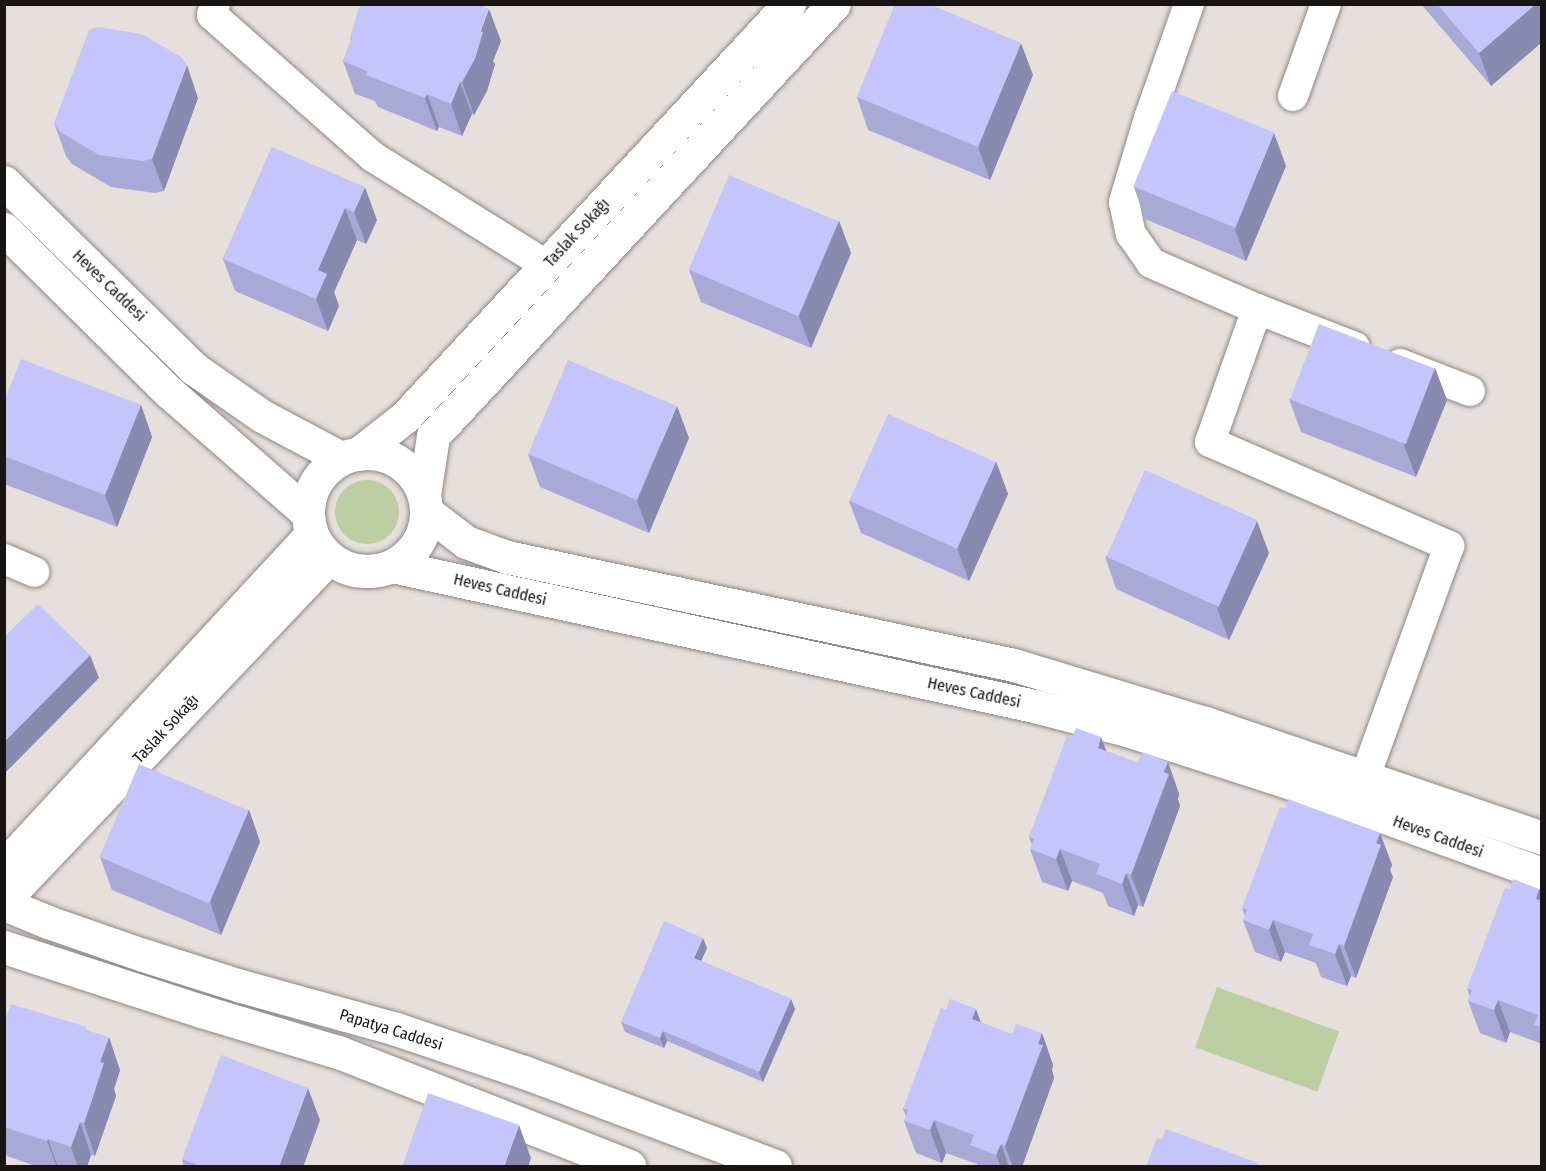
<!DOCTYPE html>
<html>
<head>
<meta charset="utf-8">
<style>
  body { margin:0 }
  #map { position:relative; width:1546px; height:1171px; overflow:hidden; background:#e6dfdb; font-family:"Fira Sans Condensed",sans-serif }
  div>[style] { position:absolute }
  .green>* { inset:0; background:#bbcfa2; transform-origin:0 0 }
  .round { border-radius:50% }
  .roads { filter:drop-shadow(0 0 2px #8e8783) drop-shadow(0 0 2px #8e8783) }
  .street>* { height:30px; margin:-15px; padding:0 15px; transform-origin:15px; border-radius:15px; background:#fff }
  .secondary>* { height:33px; margin:-16.5px; padding:0 16.5px; transform-origin:16.5px; border-radius:16.5px; background:#fff }
  .secondary>.ring { margin:-16.5px; padding:0; box-sizing:content-box; background:none; border:33px solid #fff; border-radius:50% }
  .wall>* { inset:0; background:#a9a9d7 }
  .shaded-wall>* { inset:0; background:#898aaf }
  .building>* { inset:0; background:#c4c5fa; transform-origin:0 0 }
  span { translate:-50% -50%; white-space:nowrap; text-align:center; line-height:1.15; -webkit-text-stroke:5px #fff; paint-order:stroke }
  .street-label { font-size:16px; color:#171413 }
  .frame { position:absolute; inset:0; border:6px solid #171413; pointer-events:none }
</style>
</head>
<body>
<div id="map">
  <div class="green">
    <i class="round" style="left:335px;top:480px;width:64px;height:64px"></i>
    <i style="left:1217px;top:987px;width:130px;height:64px;rotate:20deg"></i>
  </div>
  <div class="roads">
    <div class="street">
      <i style="left:215px;top:4px;width:11px;rotate:105deg"></i>
      <i style="left:212px;top:15px;width:215px;rotate:41.4deg"></i>
      <i style="left:373px;top:157px;width:204px;rotate:32deg"></i>
      <i style="left:1189px;top:4px;width:121px;rotate:109.3deg"></i>
      <i style="left:1149px;top:118px;width:88px;rotate:106.6deg"></i>
      <i style="left:1124px;top:202px;width:33px;rotate:78deg"></i>
      <i style="left:1131px;top:234px;width:35px;rotate:55deg"></i>
      <i style="left:1151px;top:263px;width:116px;rotate:23.5deg"></i>
      <i style="left:1257px;top:309px;width:105px;rotate:21.2deg"></i>
      <i style="left:1293px;top:96px;width:98px;rotate:-70.3deg"></i>
      <i style="left:1257px;top:309px;width:141px;rotate:109.5deg"></i>
      <i style="left:1210px;top:442px;width:261px;rotate:23.5deg"></i>
      <i style="left:1449px;top:546px;width:246px;rotate:110deg"></i>
      <i style="left:1400px;top:364px;width:75px;rotate:21.1deg"></i>
      <i style="left:4px;top:559px;width:33px;rotate:23deg"></i>
    </div>
    <div class="secondary">
      <i style="left:4px;top:182px;width:265px;rotate:44.5deg"></i>
      <i style="left:193px;top:368px;width:84px;rotate:34.8deg"></i>
      <i style="left:262px;top:416px;width:89px;rotate:28deg"></i>
      <i style="left:4px;top:229px;width:232px;rotate:44.7deg"></i>
      <i style="left:169px;top:392px;width:184px;rotate:41.2deg"></i>
      <i class="ring" style="left:308px;top:453px;width:85px;height:85px"></i>
      <i style="left:358px;top:454px;width:60px;rotate:-38.2deg"></i>
      <i style="left:405px;top:417px;width:564px;rotate:-47.08deg"></i>
      <i style="left:424px;top:495px;width:60px;rotate:-81.3deg"></i>
      <i style="left:433px;top:436px;width:589px;rotate:-47.13deg"></i>
      <i style="left:427px;top:512px;width:49px;rotate:37.6deg"></i>
      <i style="left:466px;top:542px;width:44px;rotate:20.1deg"></i>
      <i style="left:507px;top:557px;width:518px;rotate:12.03deg"></i>
      <i style="left:1014px;top:665px;width:200px;rotate:16.9deg"></i>
      <i style="left:1205px;top:723px;width:356px;rotate:18.8deg"></i>
      <i style="left:392px;top:566px;width:657px;rotate:12.3deg"></i>
      <i style="left:1034px;top:706px;width:96px;rotate:14.5deg"></i>
      <i style="left:1127px;top:730px;width:176px;rotate:17.9deg"></i>
      <i style="left:1294px;top:784px;width:264px;rotate:19.9deg"></i>
      <i style="left:4px;top:866px;width:451px;rotate:-47.2deg"></i>
      <i style="left:4px;top:900px;width:471px;rotate:-46.5deg"></i>
      <i style="left:4px;top:904px;width:48px;rotate:22.2deg"></i>
      <i style="left:48px;top:922px;width:101px;rotate:19.2deg"></i>
      <i style="left:143px;top:955px;width:103px;rotate:17.6deg"></i>
      <i style="left:241px;top:986px;width:161px;rotate:15.5deg"></i>
      <i style="left:396px;top:1029px;width:135px;rotate:18.6deg"></i>
      <i style="left:524px;top:1072px;width:268px;rotate:20.5deg"></i>
      <i style="left:4px;top:947px;width:207px;rotate:18deg"></i>
      <i style="left:201px;top:1011px;width:143px;rotate:16.7deg"></i>
      <i style="left:338px;top:1052px;width:313px;rotate:21.4deg"></i>
    </div>
  </div>
  <div class="wall">
    <i style="clip-path:polygon(1421px 4px,1542px 4px,1542px 42px,1491px 86px)"></i>
    <i style="clip-path:polygon(350px 38px,501px 41px,493px 61px,495px 64px,487px 91px,474px 115px,472px 114px,462px 136px,439px 127px,437px 131px,378px 107px,375px 101px,355px 94px,343px 61px,351px 41px)"></i>
    <i style="clip-path:polygon(1033px 75px,990px 180px,868px 130px,857px 97px)"></i>
    <i style="clip-path:polygon(198px 98px,164px 191px,155px 193px,111px 187px,72px 164px,66px 156px,54px 123px)"></i>
    <i style="clip-path:polygon(272px 147px,377px 220px,366px 244px,357px 240px,334px 292px,339px 306px,328px 331px,235px 291px,223px 259px)"></i>
    <i style="clip-path:polygon(1286px 166px,1246px 261px,1145px 219px,1134px 187px)"></i>
    <i style="clip-path:polygon(839px 221px,851px 253px,811px 348px,701px 302px,689px 270px)"></i>
    <i style="clip-path:polygon(1435px 368px,1447px 400px,1416px 477px,1301px 432px,1289px 399px)"></i>
    <i style="clip-path:polygon(4px 402px,141px 405px,152px 437px,117px 527px,4px 484px)"></i>
    <i style="clip-path:polygon(689px 438px,649px 533px,540px 487px,528px 454px)"></i>
    <i style="clip-path:polygon(1008px 494px,969px 581px,861px 533px,849px 501px)"></i>
    <i style="clip-path:polygon(1269px 553px,1229px 640px,1116px 589px,1105px 556px)"></i>
    <i style="clip-path:polygon(1101px 737px,1106px 751px,1138px 763px,1168px 762px,1179px 794px,1178px 799px,1180px 806px,1143px 907px,1138px 905px,1134px 916px,1108px 906px,1103px 893px,1072px 881px,1068px 891px,1042px 882px,1030px 849px,1032px 845px,1029px 837px,1072px 738px)"></i>
    <i style="clip-path:polygon(249px 810px,260px 842px,221px 935px,112px 890px,100px 857px)"></i>
    <i style="clip-path:polygon(1380px 833px,1392px 865px,1390px 870px,1393px 877px,1356px 978px,1351px 976px,1347px 986px,1321px 977px,1316px 963px,1285px 952px,1281px 962px,1255px 952px,1243px 920px,1245px 916px,1242px 908px)"></i>
    <i style="clip-path:polygon(1510px 889px,1539px 889px,1542px 894px,1542px 1044px,1510px 1032px,1506px 1043px,1480px 1033px,1468px 1001px,1470px 996px,1467px 989px)"></i>
    <i style="clip-path:polygon(707px 948px,701px 961px,791px 999px,795px 1009px,763px 1082px,667px 1041px,664px 1048px,625px 1032px,621px 1022px)"></i>
    <i style="clip-path:polygon(976px 1009px,981px 1023px,1012px 1034px,1042px 1033px,1053px 1065px,1052px 1070px,1054px 1078px,1022px 1167px,978px 1167px,977px 1164px,946px 1153px,942px 1163px,916px 1153px,904px 1121px,906px 1116px,903px 1109px,946px 1010px)"></i>
    <i style="clip-path:polygon(4px 1024px,88px 1030px,120px 1070px,114px 1089px,116px 1096px,95px 1156px,91px 1155px,87px 1167px,38px 1167px,7px 1156px,6px 1153px,4px 1152px)"></i>
    <i style="clip-path:polygon(320px 1120px,303px 1167px,184px 1167px,182px 1159px)"></i>
  </div>
  <div class="shaded-wall">
    <i style="clip-path:polygon(1536px 4px,1542px 4px,1542px 42px,1491px 86px,1479px 53px)"></i>
    <i style="clip-path:polygon(489px 9px,501px 41px,493px 61px,495px 64px,487px 91px,474px 115px,462px 82px)"></i>
    <i style="clip-path:polygon(1021px 43px,1033px 75px,990px 180px,978px 147px)"></i>
    <i style="clip-path:polygon(187px 65px,198px 98px,164px 191px,152px 159px)"></i>
    <i style="clip-path:polygon(460px 82px,472px 114px,462px 136px,451px 104px)"></i>
    <i style="clip-path:polygon(427px 94px,439px 127px,437px 131px,425px 98px)"></i>
    <i style="clip-path:polygon(1274px 133px,1286px 166px,1246px 261px,1235px 229px)"></i>
    <i style="clip-path:polygon(365px 187px,377px 220px,366px 244px,354px 212px)"></i>
    <i style="clip-path:polygon(345px 208px,357px 240px,334px 292px,339px 306px,328px 331px,316px 299px,318px 270px)"></i>
    <i style="clip-path:polygon(839px 221px,851px 253px,811px 348px,799px 316px)"></i>
    <i style="clip-path:polygon(1435px 368px,1447px 400px,1416px 477px,1404px 445px)"></i>
    <i style="clip-path:polygon(141px 405px,152px 437px,117px 527px,105px 495px)"></i>
    <i style="clip-path:polygon(677px 406px,689px 438px,649px 533px,637px 501px)"></i>
    <i style="clip-path:polygon(996px 461px,1008px 494px,969px 581px,957px 548px)"></i>
    <i style="clip-path:polygon(1257px 521px,1269px 553px,1229px 640px,1217px 608px)"></i>
    <i style="clip-path:polygon(90px 655px,99px 678px,4px 774px,4px 742px)"></i>
    <i style="clip-path:polygon(1101px 737px,1113px 769px,1098px 748px)"></i>
    <i style="clip-path:polygon(1168px 762px,1179px 794px,1178px 799px,1180px 806px,1143px 907px,1131px 875px)"></i>
    <i style="clip-path:polygon(249px 810px,260px 842px,221px 935px,210px 902px)"></i>
    <i style="clip-path:polygon(1380px 833px,1392px 865px,1390px 870px,1393px 877px,1356px 978px,1344px 946px)"></i>
    <i style="clip-path:polygon(1060px 849px,1072px 881px,1068px 891px,1056px 859px)"></i>
    <i style="clip-path:polygon(1126px 873px,1138px 905px,1134px 916px,1122px 884px)"></i>
    <i style="clip-path:polygon(1539px 889px,1542px 894px,1542px 915px,1536px 899px)"></i>
    <i style="clip-path:polygon(1273px 920px,1285px 952px,1281px 962px,1269px 930px)"></i>
    <i style="clip-path:polygon(703px 938px,707px 948px,698px 968px,694px 958px)"></i>
    <i style="clip-path:polygon(1339px 944px,1351px 976px,1347px 986px,1335px 954px)"></i>
    <i style="clip-path:polygon(791px 999px,795px 1009px,763px 1082px,759px 1072px)"></i>
    <i style="clip-path:polygon(1498px 1000px,1510px 1032px,1506px 1043px,1494px 1010px)"></i>
    <i style="clip-path:polygon(976px 1009px,987px 1041px,972px 1019px)"></i>
    <i style="clip-path:polygon(663px 1031px,667px 1041px,664px 1048px,660px 1038px)"></i>
    <i style="clip-path:polygon(1042px 1033px,1053px 1065px,1052px 1070px,1054px 1078px,1022px 1167px,1013px 1167px,1005px 1146px)"></i>
    <i style="clip-path:polygon(109px 1037px,120px 1070px,114px 1089px,116px 1096px,95px 1156px,84px 1123px,100px 1062px)"></i>
    <i style="clip-path:polygon(308px 1088px,320px 1120px,303px 1167px,279px 1167px)"></i>
    <i style="clip-path:polygon(934px 1120px,946px 1153px,942px 1163px,930px 1130px)"></i>
    <i style="clip-path:polygon(80px 1122px,91px 1155px,87px 1167px,78px 1167px,71px 1147px)"></i>
    <i style="clip-path:polygon(519px 1125px,531px 1158px,528px 1167px,504px 1167px)"></i>
    <i style="clip-path:polygon(48px 1139px,58px 1167px,57px 1167px,47px 1141px)"></i>
    <i style="clip-path:polygon(1001px 1144px,1009px 1167px,1001px 1167px,996px 1155px)"></i>
  </div>
  <div class="building">
    <i style="clip-path:polygon(361px 4px,479px 4px,489px 9px,480px 31px,483px 32px,475px 59px,462px 82px,460px 82px,451px 104px,427px 94px,425px 98px,366px 75px,367px 71px,343px 61px,352px 39px,350px 38px,358px 11px)"></i>
    <i style="clip-path:polygon(895px 4px,929px 4px,1021px 43px,978px 147px,857px 97px)"></i>
    <i style="clip-path:polygon(1437px 4px,1536px 4px,1479px 53px)"></i>
    <i style="clip-path:polygon(98px 27px,142px 34px,181px 57px,187px 65px,152px 159px,143px 161px,99px 155px,60px 132px,54px 123px,89px 30px)"></i>
    <i style="left:1172px;top:91px;width:110px;height:103px;rotate:22deg"></i>
    <i style="clip-path:polygon(272px 147px,365px 187px,354px 212px,345px 208px,318px 270px,327px 274px,316px 299px,223px 259px)"></i>
    <i style="left:729px;top:175px;width:119px;height:103px;rotate:23deg"></i>
    <i style="left:1319px;top:324px;width:124px;height:81px;rotate:21deg"></i>
    <i style="clip-path:polygon(21px 359px,141px 405px,105px 495px,4px 456px,4px 402px)"></i>
    <i style="left:568px;top:360px;width:118px;height:102px;rotate:23deg"></i>
    <i style="left:888px;top:414px;width:118px;height:95px;rotate:24deg"></i>
    <i style="left:1145px;top:470px;width:123px;height:95px;rotate:24deg"></i>
    <i style="clip-path:polygon(38px 604px,90px 655px,4px 742px,4px 637px)"></i>
    <i style="clip-path:polygon(1076px 728px,1101px 737px,1098px 748px,1138px 763px,1142px 752px,1168px 762px,1163px 772px,1169px 774px,1131px 875px,1126px 873px,1122px 884px,1096px 874px,1100px 864px,1060px 849px,1056px 859px,1030px 849px,1034px 839px,1029px 837px,1067px 736px,1072px 738px)"></i>
    <i style="left:139px;top:764px;width:119px;height:101px;rotate:23deg"></i>
    <i style="clip-path:polygon(1288px 799px,1380px 833px,1376px 843px,1381px 845px,1344px 946px,1339px 944px,1335px 954px,1309px 945px,1313px 934px,1273px 920px,1269px 930px,1243px 920px,1247px 910px,1242px 908px,1280px 807px,1285px 809px)"></i>
    <i style="clip-path:polygon(1513px 879px,1539px 889px,1536px 899px,1542px 901px,1542px 1027px,1534px 1025px,1538px 1015px,1498px 1000px,1494px 1010px,1468px 1001px,1472px 990px,1467px 989px,1505px 888px,1510px 889px)"></i>
    <i style="clip-path:polygon(664px 921px,703px 938px,694px 958px,791px 999px,759px 1072px,663px 1031px,660px 1038px,621px 1022px)"></i>
    <i style="clip-path:polygon(950px 999px,976px 1009px,972px 1019px,1012px 1034px,1016px 1024px,1042px 1033px,1038px 1044px,1043px 1045px,1005px 1146px,1001px 1144px,996px 1155px,970px 1145px,974px 1135px,934px 1120px,930px 1130px,904px 1121px,908px 1110px,903px 1109px,941px 1008px,946px 1010px)"></i>
    <i style="clip-path:polygon(11px 1004px,87px 1027px,86px 1030px,109px 1037px,100px 1062px,104px 1063px,91px 1103px,84px 1123px,80px 1122px,71px 1147px,48px 1139px,47px 1141px,4px 1127px,4px 1024px)"></i>
    <i style="clip-path:polygon(221px 1055px,308px 1088px,279px 1167px,202px 1167px,182px 1159px)"></i>
    <i style="clip-path:polygon(428px 1093px,519px 1125px,504px 1167px,402px 1167px)"></i>
    <i style="clip-path:polygon(1166px 1129px,1258px 1163px,1256px 1167px,1146px 1167px,1157px 1138px,1162px 1139px)"></i>
  </div>
  <div class="street-label">
    <span style="left:577px;top:233px;rotate:-47deg">Taslak Sokağı</span>
    <span style="left:109px;top:286px;rotate:44deg">Heves Caddesi</span>
    <span style="left:500px;top:590px;rotate:13deg">Heves Caddesi</span>
    <span style="left:974px;top:693px;rotate:12deg">Heves Caddesi</span>
    <span style="left:166px;top:729px;rotate:-47deg">Taslak Sokağı</span>
    <span style="left:1438px;top:837px;rotate:20deg">Heves Caddesi</span>
    <span style="left:391px;top:1030px;rotate:17deg">Papatya Caddesi</span>
  </div>
  <div class="frame"></div>
</div>
</body>
</html>
